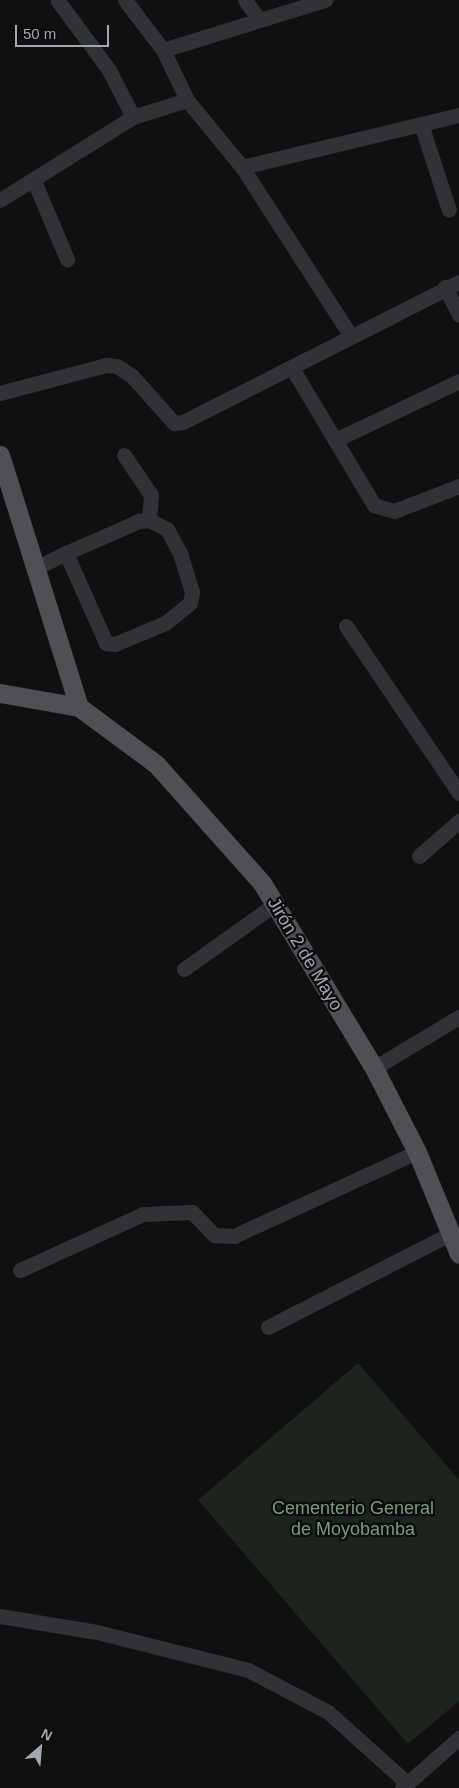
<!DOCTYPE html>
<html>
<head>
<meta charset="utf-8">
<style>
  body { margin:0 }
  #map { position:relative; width:459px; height:1788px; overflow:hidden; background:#101011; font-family:Arial,sans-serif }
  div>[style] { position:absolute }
  .green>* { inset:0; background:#1d231d }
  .minor>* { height:15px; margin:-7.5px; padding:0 7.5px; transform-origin:7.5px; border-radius:7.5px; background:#313236 }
  .major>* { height:19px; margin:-9.5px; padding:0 9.5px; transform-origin:9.5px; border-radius:9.5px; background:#4e5054 }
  span { translate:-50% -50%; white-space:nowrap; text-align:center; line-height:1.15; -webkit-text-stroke:4.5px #0b0b0c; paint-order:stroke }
  .street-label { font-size:18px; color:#a3a8b0 }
  .park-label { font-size:18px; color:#7b9a7b }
  .north { position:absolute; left:15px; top:1723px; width:50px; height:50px; -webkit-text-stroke:4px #0b0b0c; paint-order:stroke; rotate:27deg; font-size:14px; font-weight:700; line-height:20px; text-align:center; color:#a3a8b0 }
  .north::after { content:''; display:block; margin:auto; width:18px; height:22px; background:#a3a8b0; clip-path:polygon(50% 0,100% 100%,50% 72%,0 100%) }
  .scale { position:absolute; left:15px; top:25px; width:94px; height:22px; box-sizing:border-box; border:2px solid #a3a8b0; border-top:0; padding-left:6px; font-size:15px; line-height:18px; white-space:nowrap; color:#a3a8b0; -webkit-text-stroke:4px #0b0b0c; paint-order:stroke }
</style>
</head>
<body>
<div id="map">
  <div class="green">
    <i style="clip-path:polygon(358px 1363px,459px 1480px,459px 1701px,408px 1744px,198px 1500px)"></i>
  </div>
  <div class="minor">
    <i style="left:125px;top:0;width:63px;rotate:52.8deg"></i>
    <i style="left:163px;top:50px;width:55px;rotate:64.4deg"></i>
    <i style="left:187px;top:100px;width:87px;rotate:50.6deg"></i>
    <i style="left:242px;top:167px;width:223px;rotate:-13.5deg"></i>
    <i style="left:245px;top:0;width:22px;rotate:54deg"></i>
    <i style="left:58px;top:1px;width:86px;rotate:53.5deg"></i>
    <i style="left:109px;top:70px;width:53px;rotate:62.9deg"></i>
    <i style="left:163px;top:50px;width:170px;rotate:-17.2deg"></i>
    <i style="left:421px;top:124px;width:90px;rotate:72deg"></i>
    <i style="left:242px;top:167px;width:201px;rotate:57.2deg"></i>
    <i style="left:34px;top:181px;width:85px;rotate:67.1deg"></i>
    <i style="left:0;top:200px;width:157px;rotate:-32deg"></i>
    <i style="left:133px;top:117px;width:57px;rotate:-17.5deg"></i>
    <i style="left:445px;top:287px;width:31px;rotate:63deg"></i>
    <i style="left:292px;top:368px;width:160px;rotate:59.1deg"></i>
    <i style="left:374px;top:505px;width:21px;rotate:17deg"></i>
    <i style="left:394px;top:511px;width:70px;rotate:-21deg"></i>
    <i style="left:0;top:393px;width:110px;rotate:-14.8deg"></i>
    <i style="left:106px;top:365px;width:11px;rotate:5deg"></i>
    <i style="left:117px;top:366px;width:18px;rotate:34deg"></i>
    <i style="left:132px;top:376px;width:63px;rotate:48.2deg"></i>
    <i style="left:174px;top:423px;width:9px;rotate:-6deg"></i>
    <i style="left:183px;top:422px;width:309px;rotate:-26.9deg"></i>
    <i style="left:335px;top:440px;width:137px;rotate:-25.4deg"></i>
    <i style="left:124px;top:455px;width:48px;rotate:56deg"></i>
    <i style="left:151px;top:495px;width:25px;rotate:95deg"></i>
    <i style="left:36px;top:568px;width:34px;rotate:-27deg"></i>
    <i style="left:66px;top:553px;width:80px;rotate:-23.7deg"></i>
    <i style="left:139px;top:521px;width:10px;rotate:-6deg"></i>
    <i style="left:149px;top:520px;width:20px;rotate:27deg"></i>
    <i style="left:167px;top:529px;width:27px;rotate:62deg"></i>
    <i style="left:180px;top:553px;width:41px;rotate:72.9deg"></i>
    <i style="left:192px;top:592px;width:11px;rotate:100deg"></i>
    <i style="left:190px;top:603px;width:32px;rotate:141deg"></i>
    <i style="left:165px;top:623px;width:54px;rotate:157.2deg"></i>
    <i style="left:115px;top:644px;width:9px;rotate:-174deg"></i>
    <i style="left:106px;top:643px;width:98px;rotate:-114deg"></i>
    <i style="left:346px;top:626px;width:202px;rotate:55.9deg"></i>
    <i style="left:419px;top:856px;width:53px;rotate:-41.2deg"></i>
    <i style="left:184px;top:969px;width:112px;rotate:-35.5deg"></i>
    <i style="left:374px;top:1068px;width:99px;rotate:-31deg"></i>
    <i style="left:20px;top:1270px;width:135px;rotate:-24.5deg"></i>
    <i style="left:143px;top:1214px;width:49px;rotate:-2.3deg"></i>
    <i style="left:192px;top:1212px;width:32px;rotate:46deg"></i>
    <i style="left:214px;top:1235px;width:20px;rotate:3deg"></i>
    <i style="left:234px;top:1236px;width:201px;rotate:-24.7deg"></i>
    <i style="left:268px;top:1327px;width:204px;rotate:-27.1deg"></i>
    <i style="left:0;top:1616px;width:98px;rotate:9.4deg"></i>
    <i style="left:97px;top:1632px;width:156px;rotate:14.1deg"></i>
    <i style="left:248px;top:1670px;width:90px;rotate:27.7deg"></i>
    <i style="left:328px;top:1712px;width:105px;rotate:41.9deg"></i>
    <i style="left:402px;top:1788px;width:76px;rotate:-41.3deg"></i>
  </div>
  <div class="major">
    <i style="left:0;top:455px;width:264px;rotate:72.6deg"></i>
    <i style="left:0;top:693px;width:80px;rotate:10deg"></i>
    <i style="left:79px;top:707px;width:96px;rotate:36.5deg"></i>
    <i style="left:156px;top:764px;width:159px;rotate:48.3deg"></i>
    <i style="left:262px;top:883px;width:216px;rotate:58.8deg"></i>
    <i style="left:374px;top:1068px;width:94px;rotate:62.9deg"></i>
    <i style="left:417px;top:1152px;width:110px;rotate:67.6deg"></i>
  </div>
  <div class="street-label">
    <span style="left:305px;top:954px;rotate:59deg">Jirón 2 de Mayo</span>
  </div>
  <div class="park-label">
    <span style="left:353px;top:1519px">Cementerio General<br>de Moyobamba</span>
  </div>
  <div class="north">N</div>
  <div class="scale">50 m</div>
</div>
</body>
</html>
